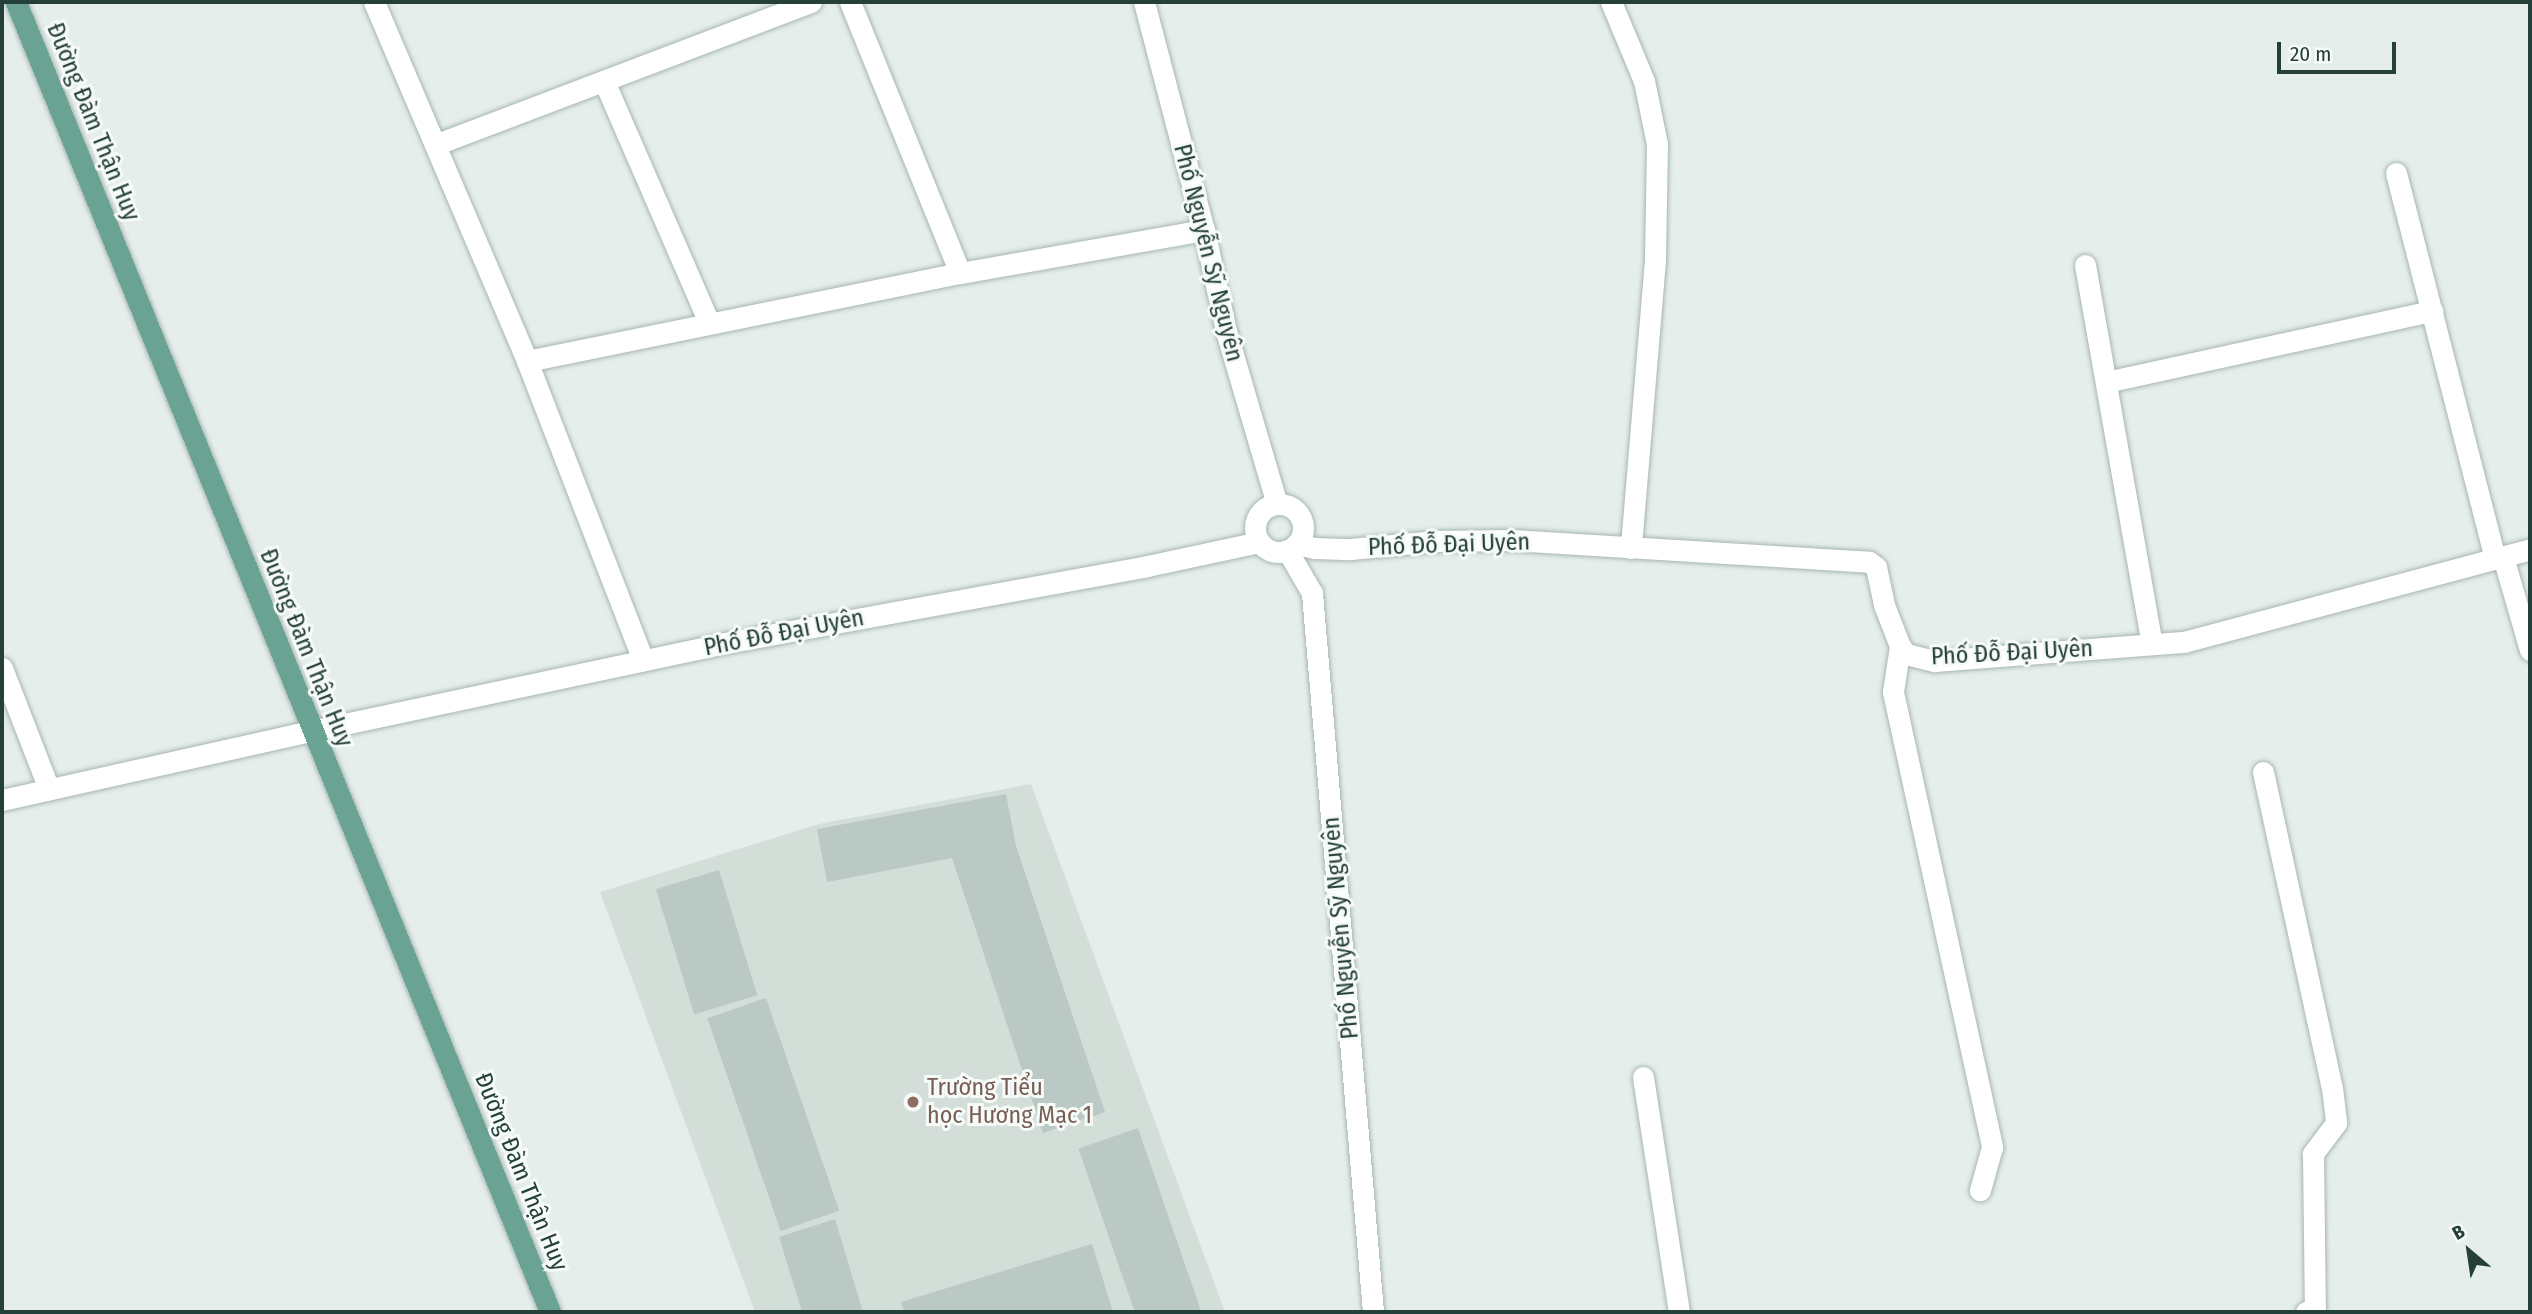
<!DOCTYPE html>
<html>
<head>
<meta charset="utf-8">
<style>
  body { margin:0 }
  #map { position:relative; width:2532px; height:1314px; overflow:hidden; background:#e5eeea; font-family:"Fira Sans Condensed",sans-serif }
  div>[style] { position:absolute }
  .built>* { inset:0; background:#d3ded9 }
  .building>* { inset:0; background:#bac9c3; transform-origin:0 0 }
  .roads { filter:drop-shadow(0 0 2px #a7b6b1) drop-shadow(0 0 2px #a7b6b1) }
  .service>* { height:21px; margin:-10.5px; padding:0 10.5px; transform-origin:10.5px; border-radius:10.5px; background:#fff }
  .minor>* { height:21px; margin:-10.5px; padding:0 10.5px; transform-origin:10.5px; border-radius:10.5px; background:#fff }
  .tertiary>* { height:21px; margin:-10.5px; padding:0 10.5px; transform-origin:10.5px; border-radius:10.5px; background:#fff }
  .tertiary>.ring { margin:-10.5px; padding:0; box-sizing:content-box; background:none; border:21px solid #fff; border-radius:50% }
  .primary>* { height:21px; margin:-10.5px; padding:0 10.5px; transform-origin:10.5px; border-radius:10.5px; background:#6aa393 }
  .dots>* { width:19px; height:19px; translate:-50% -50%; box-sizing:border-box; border:4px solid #f6faf8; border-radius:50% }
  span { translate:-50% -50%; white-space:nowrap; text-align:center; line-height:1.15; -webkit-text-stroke:6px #f6faf8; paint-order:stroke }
  .street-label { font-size:24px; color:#244038 }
  .education-label { font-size:24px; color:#785e54 }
  .left { translate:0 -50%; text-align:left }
  .frame { position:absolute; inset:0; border:4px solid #244038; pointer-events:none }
  .north { position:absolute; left:2434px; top:1216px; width:70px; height:70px; -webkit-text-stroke:5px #f6faf8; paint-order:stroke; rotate:331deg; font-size:19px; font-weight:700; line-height:28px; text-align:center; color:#244038 }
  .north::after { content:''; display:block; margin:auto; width:24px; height:32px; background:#244038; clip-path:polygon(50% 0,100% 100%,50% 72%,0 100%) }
  .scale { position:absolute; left:2277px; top:42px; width:119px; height:32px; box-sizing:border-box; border:4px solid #244038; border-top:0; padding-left:9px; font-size:21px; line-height:24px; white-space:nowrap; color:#244038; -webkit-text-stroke:5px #f6faf8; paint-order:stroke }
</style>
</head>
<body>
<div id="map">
  <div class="built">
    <i style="clip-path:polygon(1031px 784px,1225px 1312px,755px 1312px,600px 892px,819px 824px)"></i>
  </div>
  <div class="building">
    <i style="clip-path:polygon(1006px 794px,1016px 846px,1105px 1112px,1043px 1133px,952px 858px,827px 882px,817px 829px)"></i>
    <i style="left:719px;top:870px;width:131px;height:66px;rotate:73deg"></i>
    <i style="left:766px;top:998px;width:225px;height:62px;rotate:71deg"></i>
    <i style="left:1138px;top:1128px;width:194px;height:63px;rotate:71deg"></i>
    <i style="clip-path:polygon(835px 1219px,863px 1312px,802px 1312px,779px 1237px)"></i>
    <i style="clip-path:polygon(1092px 1244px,1113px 1312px,904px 1312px,901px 1302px)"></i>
  </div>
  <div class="roads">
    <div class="service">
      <i style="left:2106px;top:382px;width:334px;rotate:-12.3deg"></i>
      <i style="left:1900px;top:646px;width:47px;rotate:98.7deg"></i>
      <i style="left:1893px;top:692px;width:466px;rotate:77.7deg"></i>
      <i style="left:1992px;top:1147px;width:45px;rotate:105.6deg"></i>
      <i style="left:2px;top:800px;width:317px;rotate:-12.6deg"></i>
      <i style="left:1643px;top:1077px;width:238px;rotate:81.3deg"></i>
    </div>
    <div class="minor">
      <i style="left:374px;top:2px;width:390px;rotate:66.9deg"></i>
      <i style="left:527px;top:361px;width:321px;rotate:68.8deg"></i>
      <i style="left:850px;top:2px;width:292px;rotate:67.9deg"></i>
      <i style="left:1611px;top:2px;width:86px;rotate:67.3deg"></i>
      <i style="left:1644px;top:81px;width:64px;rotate:78.3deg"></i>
      <i style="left:1657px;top:144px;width:116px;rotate:91deg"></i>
      <i style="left:1655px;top:260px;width:289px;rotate:94.8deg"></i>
      <i style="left:604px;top:81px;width:263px;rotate:66.5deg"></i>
      <i style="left:437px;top:144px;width:400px;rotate:-20.8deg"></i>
      <i style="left:2396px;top:173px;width:398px;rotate:75.6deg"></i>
      <i style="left:2085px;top:265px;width:385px;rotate:80deg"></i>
      <i style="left:527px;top:361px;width:442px;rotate:-11.5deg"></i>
      <i style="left:960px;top:273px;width:248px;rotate:-10deg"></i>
      <i style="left:2503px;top:557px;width:97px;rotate:73.8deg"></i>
      <i style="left:2px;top:668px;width:130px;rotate:68.8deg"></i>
      <i style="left:2263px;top:772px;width:323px;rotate:77.7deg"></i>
      <i style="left:2332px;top:1088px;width:35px;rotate:83deg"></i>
      <i style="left:2336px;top:1123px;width:39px;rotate:127deg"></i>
      <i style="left:2313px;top:1154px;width:154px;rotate:89.3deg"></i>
      <i style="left:2315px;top:1308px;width:10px;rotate:156deg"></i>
    </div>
    <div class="tertiary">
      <i style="left:1144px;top:2px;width:236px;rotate:75.3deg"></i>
      <i style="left:1204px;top:230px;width:103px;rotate:77.7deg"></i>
      <i style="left:1226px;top:331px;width:180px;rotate:73.6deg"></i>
      <i class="ring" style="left:1255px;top:504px;width:27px;height:27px"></i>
      <i style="left:1296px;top:544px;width:19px;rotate:12deg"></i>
      <i style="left:1315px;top:548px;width:35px;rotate:2deg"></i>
      <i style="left:1350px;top:549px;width:86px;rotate:-5.3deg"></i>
      <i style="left:1436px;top:541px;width:76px;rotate:-0.8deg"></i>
      <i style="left:1512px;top:540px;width:358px;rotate:3.5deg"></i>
      <i style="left:1869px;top:562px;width:9px;rotate:36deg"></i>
      <i style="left:1876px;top:567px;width:39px;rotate:78deg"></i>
      <i style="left:1884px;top:605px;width:44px;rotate:68.7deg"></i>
      <i style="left:1900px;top:646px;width:10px;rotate:53deg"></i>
      <i style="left:1906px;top:654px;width:30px;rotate:14deg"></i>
      <i style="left:1935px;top:661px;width:250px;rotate:-4.4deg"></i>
      <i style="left:2184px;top:642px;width:358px;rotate:-15deg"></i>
      <i style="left:1287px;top:550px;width:50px;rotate:59.8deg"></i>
      <i style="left:1312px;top:593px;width:722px;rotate:85.15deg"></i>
      <i style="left:311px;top:731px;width:412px;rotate:-12deg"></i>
      <i style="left:714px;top:645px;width:440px;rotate:-10.3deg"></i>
      <i style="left:1147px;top:566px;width:115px;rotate:-12.1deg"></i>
    </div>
    <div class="primary">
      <i style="left:16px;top:2px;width:1415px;rotate:67.82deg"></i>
    </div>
  </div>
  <div class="dots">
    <i style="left:913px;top:1102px;background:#8d6e63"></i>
  </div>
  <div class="street-label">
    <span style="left:93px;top:122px;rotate:68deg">Đường Đàm Thận Huy</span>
    <span style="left:1208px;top:253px;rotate:76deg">Phố Nguyễn Sỹ Nguyên</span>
    <span style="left:1449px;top:545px;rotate:-2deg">Phố Đỗ Đại Uyên</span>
    <span style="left:784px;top:633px;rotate:-11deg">Phố Đỗ Đại Uyên</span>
    <span style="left:306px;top:648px;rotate:68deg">Đường Đàm Thận Huy</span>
    <span style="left:2012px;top:653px;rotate:-3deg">Phố Đỗ Đại Uyên</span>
    <span style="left:1341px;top:928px;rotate:-95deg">Phố Nguyễn Sỹ Nguyên</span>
    <span style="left:521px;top:1172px;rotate:68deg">Đường Đàm Thận Huy</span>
  </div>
  <div class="education-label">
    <span class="left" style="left:927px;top:1102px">Trường Tiểu<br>học Hương Mạc 1</span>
  </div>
  <div class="frame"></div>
  <div class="north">B</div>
  <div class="scale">20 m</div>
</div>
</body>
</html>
